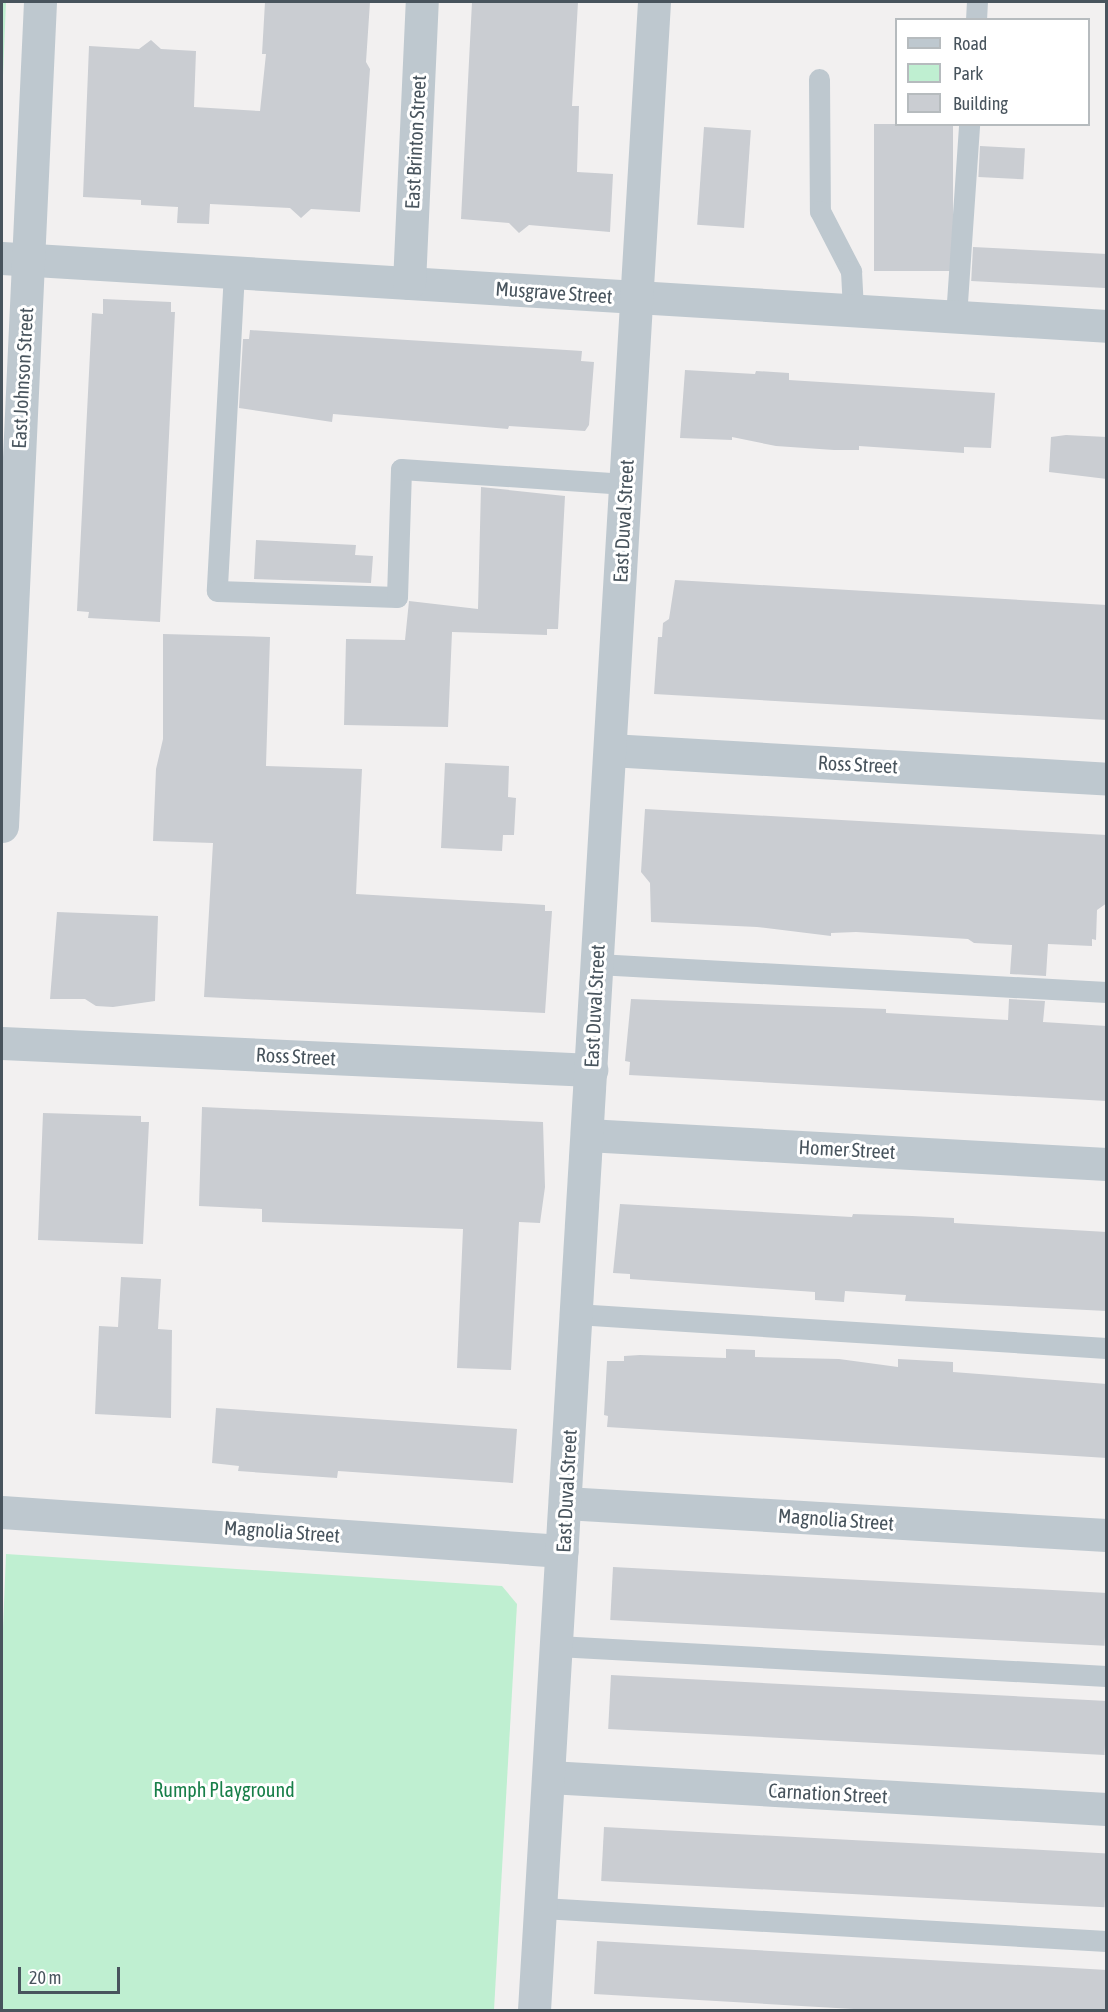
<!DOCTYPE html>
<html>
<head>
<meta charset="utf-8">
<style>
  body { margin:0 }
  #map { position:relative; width:1108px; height:2012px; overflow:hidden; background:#f2f0f0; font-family:"Asap Condensed",sans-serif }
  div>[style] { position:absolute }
  .green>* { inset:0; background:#bfefd1 }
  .building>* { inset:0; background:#cacdd2; transform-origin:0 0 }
  .service>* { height:21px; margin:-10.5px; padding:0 10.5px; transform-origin:10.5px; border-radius:10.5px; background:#bec8cf }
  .minor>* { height:33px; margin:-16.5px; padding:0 16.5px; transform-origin:16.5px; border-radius:16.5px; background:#bec8cf }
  span { translate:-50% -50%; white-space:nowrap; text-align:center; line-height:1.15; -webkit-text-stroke:6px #fff; paint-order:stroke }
  .street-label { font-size:20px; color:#48545d }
  .park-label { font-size:20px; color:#187f49 }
  .frame { position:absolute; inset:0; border:3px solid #48545d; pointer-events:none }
  .legend { position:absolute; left:895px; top:18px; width:195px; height:108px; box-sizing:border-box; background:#fff; border:2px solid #b6bbbe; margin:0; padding:8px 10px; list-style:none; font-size:18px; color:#48545d }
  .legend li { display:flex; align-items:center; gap:12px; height:30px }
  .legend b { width:30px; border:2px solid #b6bbbe }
  .scale { position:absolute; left:18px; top:1967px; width:102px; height:27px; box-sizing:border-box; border:3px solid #48545d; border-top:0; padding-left:8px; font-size:18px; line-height:21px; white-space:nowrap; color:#48545d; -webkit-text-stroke:4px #fff; paint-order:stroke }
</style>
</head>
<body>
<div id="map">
  <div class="green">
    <i style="clip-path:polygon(2px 2px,6px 2px,2px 100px)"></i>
    <i style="clip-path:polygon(6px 1554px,502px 1586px,517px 1604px,494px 2010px,2px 2010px,2px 1653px)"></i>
  </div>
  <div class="building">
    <i style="clip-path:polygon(265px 2px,370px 2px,366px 62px,370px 69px,360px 212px,311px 209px,301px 218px,290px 208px,210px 204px,209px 224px,177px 223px,178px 207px,141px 205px,141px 200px,83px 197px,89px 46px,139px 49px,151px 40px,161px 49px,196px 51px,194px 107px,260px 111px,266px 54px,262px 54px)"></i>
    <i style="clip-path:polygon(472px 2px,578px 2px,572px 106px,579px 106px,577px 172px,613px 174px,610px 232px,529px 225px,519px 233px,509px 223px,461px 219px)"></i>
    <i style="left:874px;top:124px;width:79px;height:147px"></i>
    <i style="left:704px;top:127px;width:47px;height:98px;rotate:4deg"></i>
    <i style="left:980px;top:146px;width:45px;height:31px;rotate:3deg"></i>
    <i style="left:973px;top:247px;width:134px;height:34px;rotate:3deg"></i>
    <i style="clip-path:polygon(103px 299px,171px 302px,171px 312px,175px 312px,160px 622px,88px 618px,89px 612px,77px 611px,92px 313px,103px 314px)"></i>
    <i style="clip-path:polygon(250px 330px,582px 351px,581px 361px,594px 362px,589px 425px,585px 431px,509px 426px,508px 429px,333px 414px,332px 422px,239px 408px,243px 339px,249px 339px)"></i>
    <i style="clip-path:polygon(685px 370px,755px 374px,756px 371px,789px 373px,789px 380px,995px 393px,991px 448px,964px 447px,964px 453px,859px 446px,859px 450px,834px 450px,776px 446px,732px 437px,732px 440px,680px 438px)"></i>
    <i style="clip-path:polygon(1066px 435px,1107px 437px,1107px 479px,1049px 472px,1051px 437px)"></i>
    <i style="clip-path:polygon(481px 487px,565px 496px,558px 629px,547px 629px,547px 635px,452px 632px,448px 727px,344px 725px,346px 639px,405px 640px,409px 601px,478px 609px)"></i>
    <i style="clip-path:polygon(256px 540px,356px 545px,355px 555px,373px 556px,371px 583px,254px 579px)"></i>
    <i style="clip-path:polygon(675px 580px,1107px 605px,1107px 720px,654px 694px,658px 637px,662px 637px,663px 623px,669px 619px)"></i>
    <i style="clip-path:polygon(163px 634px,270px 637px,266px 766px,362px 769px,356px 894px,545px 905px,545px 911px,552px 911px,545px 1013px,204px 997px,213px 843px,153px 841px,156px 769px,163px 739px)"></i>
    <i style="clip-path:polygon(445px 763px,509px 766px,508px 797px,516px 798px,514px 835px,503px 835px,502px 851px,441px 848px)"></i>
    <i style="clip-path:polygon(645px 809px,1107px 835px,1107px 903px,1097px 910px,1096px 940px,1092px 939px,1092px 946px,1048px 944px,1046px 976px,1010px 974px,1012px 945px,974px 943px,968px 939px,856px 932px,831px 933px,831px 936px,757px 927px,651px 922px,650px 883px,641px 872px)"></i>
    <i style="clip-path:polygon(57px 912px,158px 916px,155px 1001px,113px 1007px,96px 1006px,85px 999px,50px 999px)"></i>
    <i style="clip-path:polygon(631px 999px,886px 1009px,886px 1013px,1008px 1020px,1009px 999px,1045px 1001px,1043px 1022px,1107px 1026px,1107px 1101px,629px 1075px,630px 1062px,625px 1061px)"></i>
    <i style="clip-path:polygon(202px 1107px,543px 1122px,545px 1187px,540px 1223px,519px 1222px,511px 1370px,457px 1368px,463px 1229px,262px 1222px,262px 1209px,199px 1206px)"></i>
    <i style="clip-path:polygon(43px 1113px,141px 1116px,141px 1122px,149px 1122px,143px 1244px,38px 1240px)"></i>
    <i style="clip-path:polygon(620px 1204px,852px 1217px,853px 1214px,912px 1216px,954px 1218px,954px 1223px,1107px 1232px,1107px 1311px,905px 1301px,906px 1295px,845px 1291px,844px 1302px,815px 1300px,815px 1292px,630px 1279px,630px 1274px,613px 1273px)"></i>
    <i style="clip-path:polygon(121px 1277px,161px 1279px,158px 1329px,172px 1330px,171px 1418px,95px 1414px,99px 1326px,118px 1327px)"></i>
    <i style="clip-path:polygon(726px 1349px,755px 1350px,755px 1357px,839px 1359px,898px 1367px,898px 1359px,953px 1362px,953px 1372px,1107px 1384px,1107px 1458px,607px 1427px,608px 1416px,604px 1415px,607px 1361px,624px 1361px,624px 1356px,640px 1355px,726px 1358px)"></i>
    <i style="clip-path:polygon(216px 1408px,517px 1429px,513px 1483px,338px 1471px,337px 1478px,238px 1471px,239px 1466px,212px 1463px)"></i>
    <i style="left:613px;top:1567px;width:495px;height:53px;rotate:3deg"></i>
    <i style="left:611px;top:1675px;width:497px;height:54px;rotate:3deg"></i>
    <i style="left:604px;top:1827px;width:504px;height:54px;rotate:3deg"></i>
    <i style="clip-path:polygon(597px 1941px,1107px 1970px,1107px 2010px,871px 2010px,594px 1994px)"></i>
  </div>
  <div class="service">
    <i style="left:976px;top:20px;width:18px;rotate:-87deg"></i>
    <i style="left:819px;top:79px;width:132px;rotate:89.6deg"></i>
    <i style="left:820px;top:211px;width:68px;rotate:62.7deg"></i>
    <i style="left:851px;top:271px;width:39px;rotate:87deg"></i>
    <i style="left:234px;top:272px;width:319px;rotate:93.1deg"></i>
    <i style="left:217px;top:591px;width:180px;rotate:1.9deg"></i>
    <i style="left:397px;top:597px;width:128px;rotate:-88.2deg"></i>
    <i style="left:401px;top:469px;width:225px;rotate:3.8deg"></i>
    <i style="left:956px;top:317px;width:193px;rotate:-86.1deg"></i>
    <i style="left:597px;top:964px;width:510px;rotate:3.15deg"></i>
    <i style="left:576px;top:1314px;width:531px;rotate:3.67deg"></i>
    <i style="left:557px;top:1646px;width:550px;rotate:3.13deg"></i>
    <i style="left:542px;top:1908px;width:565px;rotate:3.35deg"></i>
  </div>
  <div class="minor">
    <i style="left:2px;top:258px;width:1106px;rotate:3.52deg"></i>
    <i style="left:409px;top:283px;width:281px;rotate:-87.4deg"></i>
    <i style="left:610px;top:750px;width:497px;rotate:3.3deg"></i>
    <i style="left:2px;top:826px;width:825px;rotate:-87.36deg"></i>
    <i style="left:2px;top:1043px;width:590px;rotate:2.62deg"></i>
    <i style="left:587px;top:1135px;width:520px;rotate:3.2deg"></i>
    <i style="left:565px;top:1503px;width:542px;rotate:3.39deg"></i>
    <i style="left:2px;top:1512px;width:561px;rotate:3.98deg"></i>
    <i style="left:549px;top:1777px;width:558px;rotate:3.29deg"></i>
    <i style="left:534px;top:2010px;width:2012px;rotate:-86.58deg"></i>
  </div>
  <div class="street-label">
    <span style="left:415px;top:142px;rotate:-87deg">East Brinton Street</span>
    <span style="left:554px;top:292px;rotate:4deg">Musgrave Street</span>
    <span style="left:22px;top:378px;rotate:-87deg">East Johnson Street</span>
    <span style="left:623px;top:521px;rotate:-87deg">East Duval Street</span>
    <span style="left:858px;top:764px;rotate:3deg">Ross Street</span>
    <span style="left:594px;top:1006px;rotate:-87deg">East Duval Street</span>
    <span style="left:296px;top:1056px;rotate:3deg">Ross Street</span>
    <span style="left:847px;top:1149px;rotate:3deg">Homer Street</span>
    <span style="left:566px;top:1491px;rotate:-87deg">East Duval Street</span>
    <span style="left:836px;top:1519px;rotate:4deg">Magnolia Street</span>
    <span style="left:282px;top:1531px;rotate:4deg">Magnolia Street</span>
    <span style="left:828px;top:1793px;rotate:3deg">Carnation Street</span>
  </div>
  <div class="park-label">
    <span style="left:224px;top:1789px">Rumph Playground</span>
  </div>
  <div class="frame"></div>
  <ul class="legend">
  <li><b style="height:8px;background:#bec8cf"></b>Road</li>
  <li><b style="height:16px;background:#bfefd1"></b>Park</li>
  <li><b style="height:16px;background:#cacdd2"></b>Building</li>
  </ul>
  <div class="scale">20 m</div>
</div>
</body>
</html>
